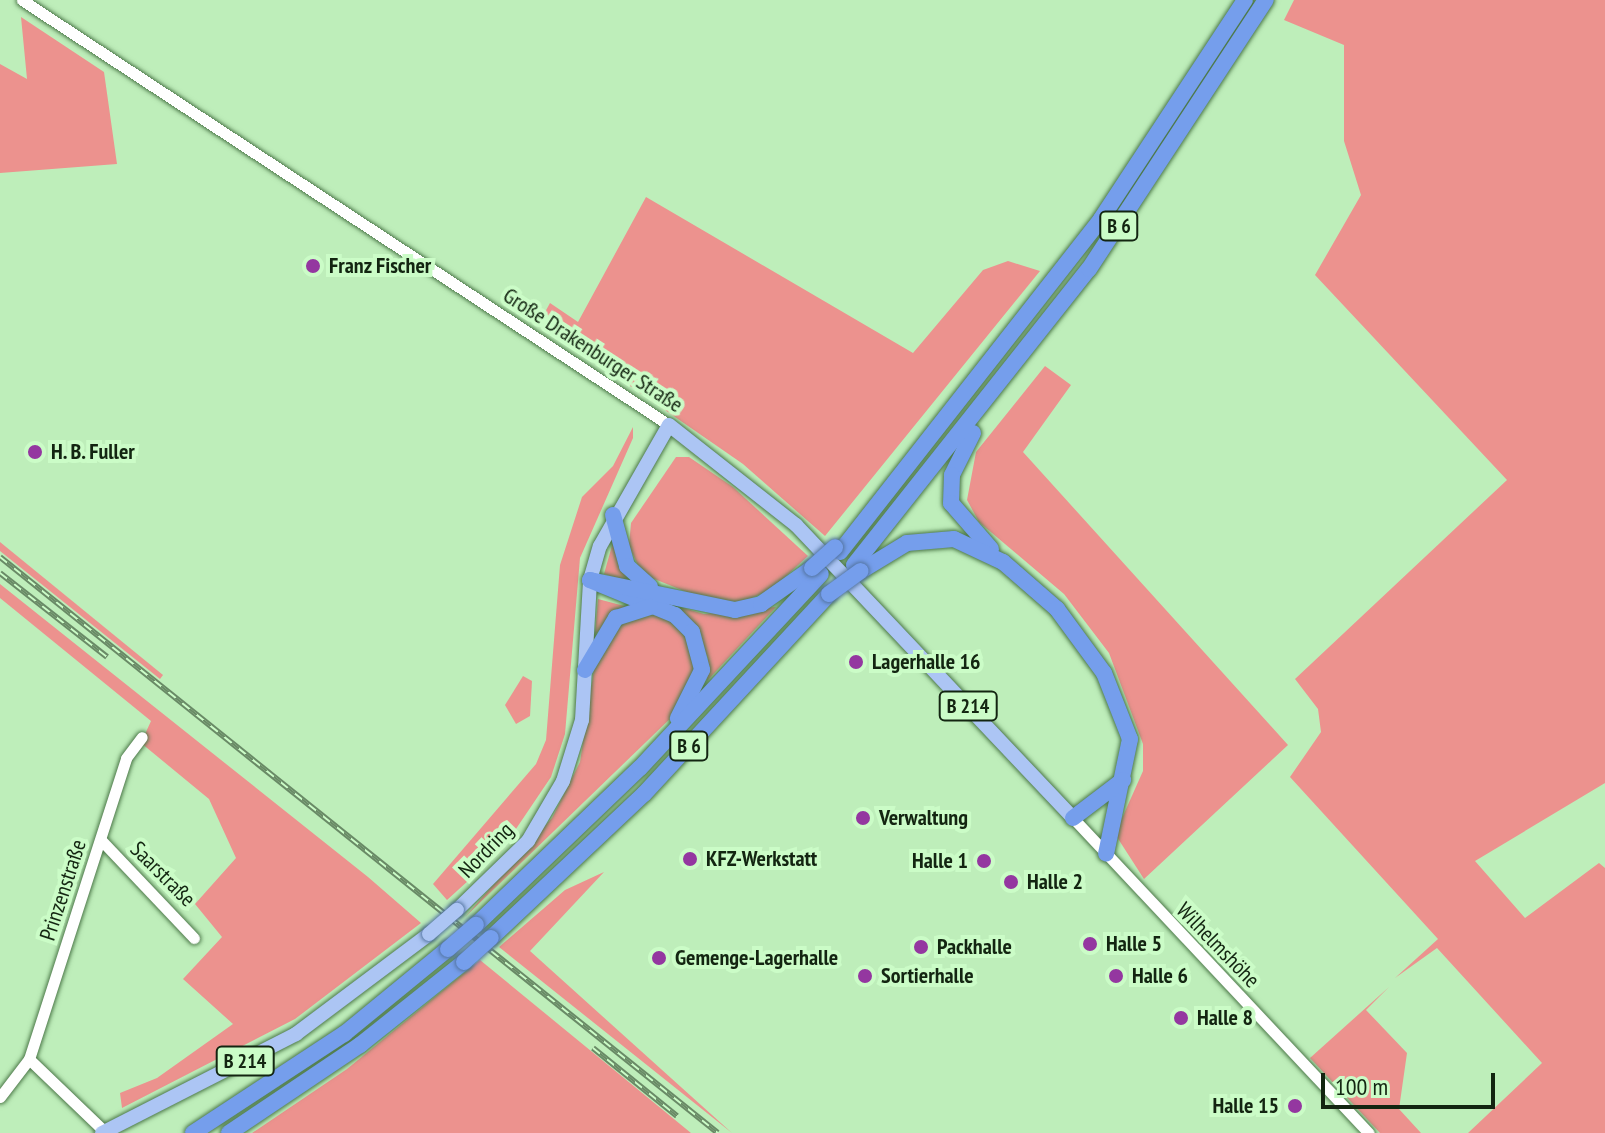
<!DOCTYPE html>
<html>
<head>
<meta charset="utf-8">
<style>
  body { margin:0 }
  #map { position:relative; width:1605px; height:1133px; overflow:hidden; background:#beeeba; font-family:"PT Sans Narrow",sans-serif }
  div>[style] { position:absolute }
  .green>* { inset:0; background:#ec928e }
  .roads { filter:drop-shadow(0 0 2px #4c7849) drop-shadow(0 0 2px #4c7849) }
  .minor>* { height:11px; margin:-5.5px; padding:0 5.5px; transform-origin:5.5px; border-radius:5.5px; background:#fff }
  .major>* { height:14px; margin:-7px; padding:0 7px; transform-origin:7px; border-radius:7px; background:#acc5f4 }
  .highway>* { height:16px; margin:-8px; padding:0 8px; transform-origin:8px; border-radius:8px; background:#759eec }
  .rail>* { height:6px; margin-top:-3px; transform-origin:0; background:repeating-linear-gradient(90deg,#cbfcc7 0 9px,#698a66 0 18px); box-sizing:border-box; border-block:2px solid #698a66 }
  .bridges { filter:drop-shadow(0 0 2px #53749f) drop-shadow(0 0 2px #53749f) }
  .major-bridge>* { height:14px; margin:-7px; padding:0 7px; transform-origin:7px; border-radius:7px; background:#acc5f4 }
  .highway-bridge>* { height:16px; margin:-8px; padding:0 8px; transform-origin:8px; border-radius:8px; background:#759eec }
  .dots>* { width:22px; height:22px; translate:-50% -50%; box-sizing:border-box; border:4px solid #cbfcc7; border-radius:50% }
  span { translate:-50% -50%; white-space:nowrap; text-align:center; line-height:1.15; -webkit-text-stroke:8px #cbfcc7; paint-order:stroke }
  .shield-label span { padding:2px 6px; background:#cbfcc7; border:2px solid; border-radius:6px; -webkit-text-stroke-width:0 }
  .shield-label { font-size:20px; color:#132511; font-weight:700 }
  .poi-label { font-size:22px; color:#132511; font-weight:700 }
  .left { translate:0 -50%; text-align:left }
  .right { translate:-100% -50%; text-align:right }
  .street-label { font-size:22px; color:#132511 }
  .scale { position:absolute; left:1321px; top:1073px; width:174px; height:36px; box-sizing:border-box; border:4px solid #132511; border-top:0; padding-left:10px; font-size:24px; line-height:28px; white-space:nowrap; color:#132511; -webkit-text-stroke:6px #cbfcc7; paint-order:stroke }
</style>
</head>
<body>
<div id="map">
  <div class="green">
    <i style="clip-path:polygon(1294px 0,1605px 0,1605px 783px,1475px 861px,1525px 918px,1599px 863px,1605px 868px,1605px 1133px,1468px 1133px,1542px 1063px,1437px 948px,1395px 978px,1438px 939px,1290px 777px,1321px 732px,1318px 709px,1295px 679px,1507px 480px,1315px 275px,1361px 195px,1344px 141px,1344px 45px,1284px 20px)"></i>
    <i style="clip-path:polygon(21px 17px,104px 72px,117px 164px,0 173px,0 64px,27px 79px)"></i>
    <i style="clip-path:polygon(646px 197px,913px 353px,983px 270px,1008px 261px,1040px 271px,825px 536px,743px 464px,539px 323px,550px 303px,578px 322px)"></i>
    <i style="clip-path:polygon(1045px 366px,1071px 385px,1023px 452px,1288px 745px,1144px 879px,1115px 834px,1143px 771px,1143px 744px,1109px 653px,1064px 594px,979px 522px,967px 500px,976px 452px)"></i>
    <i style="clip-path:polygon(633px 427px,633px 438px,580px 558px,565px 734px,551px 777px,501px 851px,447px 900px,433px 884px,536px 764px,546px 740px,560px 565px,582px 497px,613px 466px)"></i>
    <i style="clip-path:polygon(676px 457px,689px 457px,733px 487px,808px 556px,772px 589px,743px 602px,709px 601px,642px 574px,629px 546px,631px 523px)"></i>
    <i style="clip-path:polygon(0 542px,163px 675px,160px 679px,0 551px)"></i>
    <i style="clip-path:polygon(613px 542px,622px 569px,634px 583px,604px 574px)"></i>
    <i style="clip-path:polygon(0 584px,368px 877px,421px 923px,295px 1019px,122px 1108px,120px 1093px,157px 1078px,233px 1024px,183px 979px,222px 937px,195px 904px,236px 858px,209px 799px,141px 743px,151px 721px,0 598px)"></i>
    <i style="clip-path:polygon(611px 587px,704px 614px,776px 607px,707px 681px,708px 658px,690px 621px)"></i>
    <i style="clip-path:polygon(598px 599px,628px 607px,595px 634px)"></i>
    <i style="clip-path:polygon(639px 614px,661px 614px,689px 635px,696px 672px,675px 714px,465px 917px,552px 818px,580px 762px,594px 669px,620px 622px)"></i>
    <i style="clip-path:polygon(523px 676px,532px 681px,530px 716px,516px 724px,505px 705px)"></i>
    <i style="clip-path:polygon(604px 872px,530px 951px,732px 1133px,499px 947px,565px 890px)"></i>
    <i style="clip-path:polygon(480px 960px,691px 1133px,252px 1133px,347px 1069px)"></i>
    <i style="clip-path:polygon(1389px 987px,1366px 1010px,1407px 1053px,1399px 1109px,1421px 1133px,1380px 1133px,1310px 1058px)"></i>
  </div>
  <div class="roads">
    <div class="minor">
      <i style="left:22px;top:0;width:774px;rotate:33.3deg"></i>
      <i style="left:1073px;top:818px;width:432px;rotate:46.8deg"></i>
      <i style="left:101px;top:840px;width:135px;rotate:46.5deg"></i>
      <i style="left:29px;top:1059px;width:105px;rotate:43.8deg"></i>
      <i style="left:0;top:1097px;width:48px;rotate:-52.7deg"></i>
      <i style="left:29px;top:1059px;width:316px;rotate:-72.1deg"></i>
      <i style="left:126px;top:758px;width:26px;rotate:-53deg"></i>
    </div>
    <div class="major">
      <i style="left:457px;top:910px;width:99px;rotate:-44.2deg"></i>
      <i style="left:528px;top:841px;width:69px;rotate:-59.7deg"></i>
      <i style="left:563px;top:781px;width:64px;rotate:-72.7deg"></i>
      <i style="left:582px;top:720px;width:140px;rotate:-86.7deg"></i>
      <i style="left:590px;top:580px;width:35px;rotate:-74deg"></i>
      <i style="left:600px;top:546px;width:139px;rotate:-60.3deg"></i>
      <i style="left:669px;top:425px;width:162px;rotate:38.2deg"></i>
      <i style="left:796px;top:525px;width:403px;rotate:46.6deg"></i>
      <i style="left:102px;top:1133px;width:218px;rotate:-27deg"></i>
      <i style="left:296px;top:1034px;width:166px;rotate:-36.9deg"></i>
    </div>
    <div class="highway">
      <i style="left:973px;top:433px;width:47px;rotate:116.6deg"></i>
      <i style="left:952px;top:475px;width:28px;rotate:92deg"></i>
      <i style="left:951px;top:503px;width:61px;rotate:49deg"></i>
      <i style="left:613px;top:515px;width:53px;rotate:74.6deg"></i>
      <i style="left:627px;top:566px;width:31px;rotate:42deg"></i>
      <i style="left:840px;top:552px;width:423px;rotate:-51.9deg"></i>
      <i style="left:1101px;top:219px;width:262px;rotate:-56.7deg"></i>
      <i style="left:854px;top:565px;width:378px;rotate:-51.6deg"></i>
      <i style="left:1089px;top:269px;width:322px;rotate:-56.7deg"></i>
      <i style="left:861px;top:571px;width:54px;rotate:-31.3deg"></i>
      <i style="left:907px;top:543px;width:47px;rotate:-4.9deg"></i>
      <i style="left:954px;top:539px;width:54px;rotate:25.1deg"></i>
      <i style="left:1003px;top:562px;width:72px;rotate:41deg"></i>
      <i style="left:1057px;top:609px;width:79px;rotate:53.7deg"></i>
      <i style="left:1104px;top:673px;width:71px;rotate:68.5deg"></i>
      <i style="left:1130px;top:739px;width:117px;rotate:101.8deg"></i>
      <i style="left:590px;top:580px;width:92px;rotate:22.4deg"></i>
      <i style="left:675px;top:615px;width:24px;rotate:45deg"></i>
      <i style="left:692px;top:632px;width:39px;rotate:75deg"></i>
      <i style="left:702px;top:670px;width:54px;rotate:116.6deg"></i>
      <i style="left:590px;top:580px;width:148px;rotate:11.7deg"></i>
      <i style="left:735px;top:610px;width:27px;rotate:-13deg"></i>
      <i style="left:761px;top:604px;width:62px;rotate:-35.2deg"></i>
      <i style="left:585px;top:670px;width:61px;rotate:-59.2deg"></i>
      <i style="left:616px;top:618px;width:36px;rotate:-18deg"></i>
      <i style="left:1073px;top:818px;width:63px;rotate:-37.2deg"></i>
      <i style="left:476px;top:925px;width:227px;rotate:-43.8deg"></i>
      <i style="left:640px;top:768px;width:265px;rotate:-47deg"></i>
      <i style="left:491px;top:938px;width:210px;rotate:-43.3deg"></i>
      <i style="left:644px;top:794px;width:272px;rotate:-47.2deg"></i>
      <i style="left:193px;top:1133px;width:181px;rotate:-33.3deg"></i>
      <i style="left:344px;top:1034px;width:134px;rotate:-39.3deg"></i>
      <i style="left:229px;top:1133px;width:158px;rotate:-33.9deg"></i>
      <i style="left:360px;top:1045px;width:133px;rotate:-38.6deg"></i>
    </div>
  </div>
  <div class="rail">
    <i style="left:0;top:557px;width:920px;rotate:38.74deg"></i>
    <i style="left:0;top:573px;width:136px;rotate:38.1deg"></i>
    <i style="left:593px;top:1048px;width:108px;rotate:39deg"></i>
  </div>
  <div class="bridges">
    <div class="major-bridge">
      <i style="left:429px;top:934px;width:37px;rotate:-41deg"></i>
    </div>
    <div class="highway-bridge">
      <i style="left:812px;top:568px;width:31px;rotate:-42deg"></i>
      <i style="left:829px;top:594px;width:39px;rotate:-36deg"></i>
      <i style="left:448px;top:949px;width:37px;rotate:-41deg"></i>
      <i style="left:464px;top:962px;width:36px;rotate:-42deg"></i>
    </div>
  </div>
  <div class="dots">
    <i style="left:313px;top:266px;background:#9437a0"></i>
    <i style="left:35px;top:452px;background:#9437a0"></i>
    <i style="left:856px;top:662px;background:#9437a0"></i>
    <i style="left:863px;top:818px;background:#9437a0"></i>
    <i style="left:690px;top:859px;background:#9437a0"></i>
    <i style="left:984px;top:861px;background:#9437a0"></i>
    <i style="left:1011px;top:882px;background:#9437a0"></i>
    <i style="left:1090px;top:944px;background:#9437a0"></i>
    <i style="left:921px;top:947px;background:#9437a0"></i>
    <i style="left:659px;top:958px;background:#9437a0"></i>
    <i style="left:865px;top:976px;background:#9437a0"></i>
    <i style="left:1116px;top:976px;background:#9437a0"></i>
    <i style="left:1181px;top:1018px;background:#9437a0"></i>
    <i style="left:1295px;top:1106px;background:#9437a0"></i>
  </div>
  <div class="shield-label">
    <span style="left:1119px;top:226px">B 6</span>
    <span style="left:968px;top:706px">B 214</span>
    <span style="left:689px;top:746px">B 6</span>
    <span style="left:245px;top:1061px">B 214</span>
  </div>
  <div class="poi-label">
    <span class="left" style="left:329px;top:266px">Franz Fischer</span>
    <span class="left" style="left:51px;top:452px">H. B. Fuller</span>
    <span class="left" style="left:872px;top:662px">Lagerhalle 16</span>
    <span class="left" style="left:879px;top:818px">Verwaltung</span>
    <span class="left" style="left:706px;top:859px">KFZ-Werkstatt</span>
    <span class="right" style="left:968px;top:861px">Halle 1</span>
    <span class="left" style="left:1027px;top:882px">Halle 2</span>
    <span class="left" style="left:1106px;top:944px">Halle 5</span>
    <span class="left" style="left:937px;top:947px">Packhalle</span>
    <span class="left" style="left:675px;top:958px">Gemenge-Lagerhalle</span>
    <span class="left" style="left:881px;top:976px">Sortierhalle</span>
    <span class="left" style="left:1132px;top:976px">Halle 6</span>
    <span class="left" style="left:1197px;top:1018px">Halle 8</span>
    <span class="right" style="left:1279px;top:1106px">Halle 15</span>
  </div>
  <div class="street-label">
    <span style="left:593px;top:350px;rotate:33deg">Große Drakenburger Straße</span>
    <span style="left:486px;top:850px;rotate:-46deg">Nordring</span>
    <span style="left:163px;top:874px;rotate:45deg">Saarstraße</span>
    <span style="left:63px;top:890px;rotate:-72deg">Prinzenstraße</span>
    <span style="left:1218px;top:945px;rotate:46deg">Wilhelmshöhe</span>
  </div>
  <div class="scale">100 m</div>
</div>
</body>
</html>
